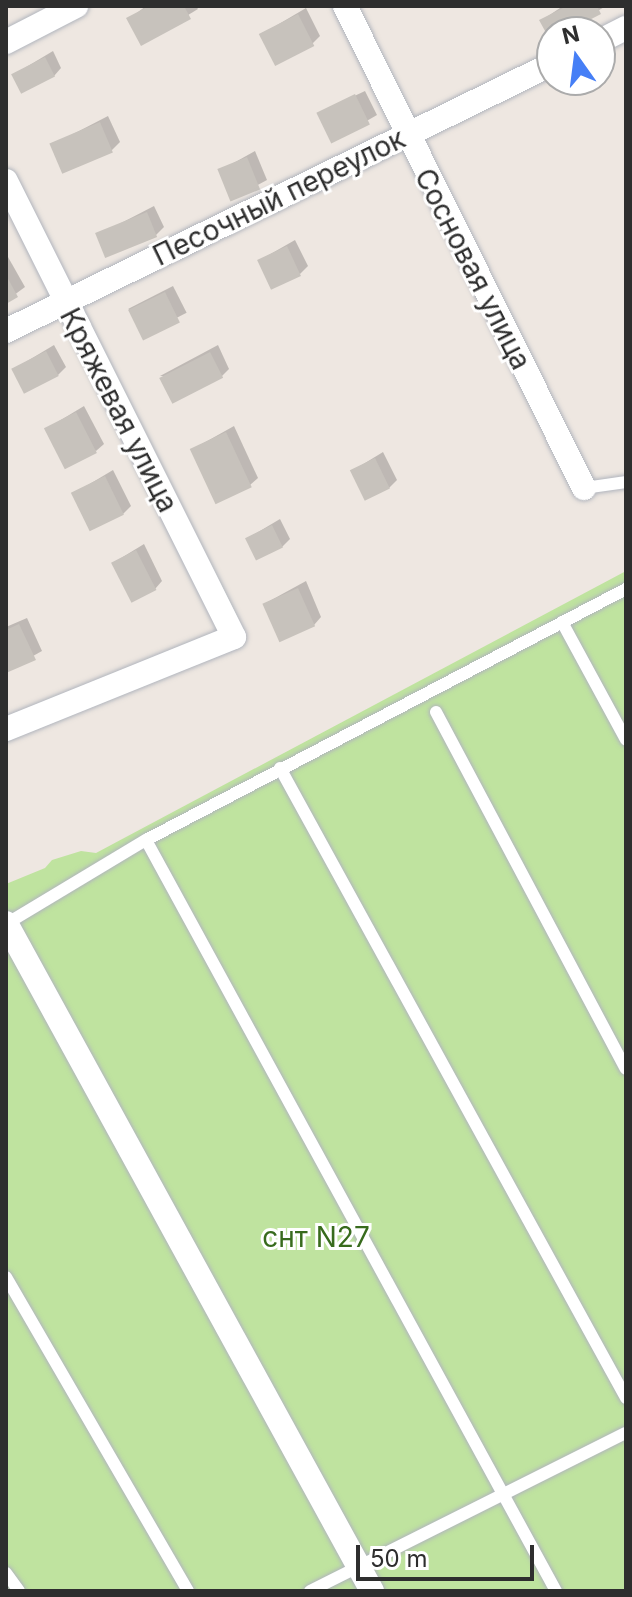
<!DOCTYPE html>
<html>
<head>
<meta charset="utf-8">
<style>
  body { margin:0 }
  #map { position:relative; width:632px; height:1597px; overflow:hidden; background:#eee7e1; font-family:Inter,sans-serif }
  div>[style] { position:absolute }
  .green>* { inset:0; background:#bfe39f }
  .shadow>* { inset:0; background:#0003; transform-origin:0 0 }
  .building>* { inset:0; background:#c7c2bc; transform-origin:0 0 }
  .roads { filter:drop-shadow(0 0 2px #b1b5bd) drop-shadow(0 0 2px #b1b5bd) }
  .service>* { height:12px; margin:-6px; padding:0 6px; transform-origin:6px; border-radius:6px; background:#fff }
  .minor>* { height:24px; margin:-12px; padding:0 12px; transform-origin:12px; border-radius:12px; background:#fff }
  span { translate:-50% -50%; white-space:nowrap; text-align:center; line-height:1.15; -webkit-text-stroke:6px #fff; paint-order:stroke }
  .street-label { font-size:28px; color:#2e2e2e }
  .park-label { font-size:28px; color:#386b1d }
  .frame { position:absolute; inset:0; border:8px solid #2e2e2e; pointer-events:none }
  .north { position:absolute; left:536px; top:16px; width:80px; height:80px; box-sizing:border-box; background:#fff; border:2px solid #ababab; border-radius:50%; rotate:346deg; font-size:22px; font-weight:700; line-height:32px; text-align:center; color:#2e2e2e }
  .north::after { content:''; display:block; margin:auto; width:28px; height:36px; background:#467ff6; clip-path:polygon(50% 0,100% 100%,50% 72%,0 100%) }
  .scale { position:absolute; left:356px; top:1545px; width:178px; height:36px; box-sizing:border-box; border:4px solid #2e2e2e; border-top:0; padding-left:10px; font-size:24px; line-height:28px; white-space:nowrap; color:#2e2e2e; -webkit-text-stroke:6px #fff; paint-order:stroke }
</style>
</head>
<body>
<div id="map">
  <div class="green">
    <i style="clip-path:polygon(626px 571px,626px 1591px,6px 1591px,6px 884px,45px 868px,52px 860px,81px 851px,96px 853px)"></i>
  </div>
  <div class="shadow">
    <i style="clip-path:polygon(146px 6px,196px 6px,198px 9px,142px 43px,129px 19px)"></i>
    <i style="clip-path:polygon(563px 6px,606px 6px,562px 32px,552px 32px,551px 38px,542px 20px)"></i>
    <i style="clip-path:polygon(306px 8px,320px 36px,312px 44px,262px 34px)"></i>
    <i style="clip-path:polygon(53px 51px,61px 68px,54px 76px,13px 75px)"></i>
    <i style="clip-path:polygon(365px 91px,377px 115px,332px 141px,318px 113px)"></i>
    <i style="clip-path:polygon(108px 116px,120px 142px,112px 150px,52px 145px)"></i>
    <i style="clip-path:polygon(255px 151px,267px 180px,232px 199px,221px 170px)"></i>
    <i style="clip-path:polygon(154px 206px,164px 227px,156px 235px,98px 235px)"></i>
    <i style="clip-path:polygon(295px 240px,308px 266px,300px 274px,260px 260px)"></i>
    <i style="clip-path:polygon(8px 257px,25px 287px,6px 301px,6px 258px)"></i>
    <i style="left:173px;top:286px;width:30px;height:50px;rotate:63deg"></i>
    <i style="clip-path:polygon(54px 345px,66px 367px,58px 375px,14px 369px)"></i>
    <i style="clip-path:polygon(218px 345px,229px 369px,221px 377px,160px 376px)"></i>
    <i style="clip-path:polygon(84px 406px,104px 444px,96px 451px,46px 429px)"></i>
    <i style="clip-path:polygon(234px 426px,258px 478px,250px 485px,193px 449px)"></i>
    <i style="clip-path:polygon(383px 452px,397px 480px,389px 488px,352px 471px)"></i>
    <i style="clip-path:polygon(113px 470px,131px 506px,123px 514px,73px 494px)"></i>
    <i style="clip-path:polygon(280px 519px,290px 539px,282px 547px,248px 538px)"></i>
    <i style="clip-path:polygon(144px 544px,162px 581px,155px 589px,113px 563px)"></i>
    <i style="clip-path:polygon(306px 581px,321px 617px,314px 625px,264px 604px)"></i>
    <i style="clip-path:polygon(27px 618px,42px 651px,6px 671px,6px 627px)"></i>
  </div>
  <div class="building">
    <i style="clip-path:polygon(149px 6px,184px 6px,191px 19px,141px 46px,126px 18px)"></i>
    <i style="clip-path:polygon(567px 6px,597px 6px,601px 14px,566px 32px,552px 32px,550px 40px,539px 20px)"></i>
    <i style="left:298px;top:14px;width:36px;height:44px;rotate:63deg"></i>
    <i style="left:45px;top:57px;width:22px;height:38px;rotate:63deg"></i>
    <i style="left:355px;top:94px;width:34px;height:43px;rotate:64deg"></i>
    <i style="left:100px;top:122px;width:33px;height:55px;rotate:67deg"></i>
    <i style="left:247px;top:157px;width:35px;height:32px;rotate:68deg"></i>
    <i style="left:147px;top:212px;width:27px;height:56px;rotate:68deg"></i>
    <i style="left:287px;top:246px;width:33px;height:33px;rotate:65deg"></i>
    <i style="clip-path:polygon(6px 275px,18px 297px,6px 304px)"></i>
    <i style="left:165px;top:292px;width:34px;height:41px;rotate:64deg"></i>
    <i style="left:46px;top:351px;width:28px;height:39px;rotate:63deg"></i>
    <i style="left:210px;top:352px;width:29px;height:57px;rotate:63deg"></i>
    <i style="left:76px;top:412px;width:46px;height:36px;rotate:63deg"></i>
    <i style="left:226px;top:432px;width:61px;height:40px;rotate:65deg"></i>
    <i style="left:375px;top:458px;width:34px;height:28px;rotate:64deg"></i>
    <i style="left:105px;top:476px;width:43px;height:38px;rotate:64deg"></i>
    <i style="left:272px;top:525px;width:25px;height:30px;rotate:64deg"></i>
    <i style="left:136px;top:550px;width:45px;height:28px;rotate:63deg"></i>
    <i style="left:298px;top:588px;width:42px;height:39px;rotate:66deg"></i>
    <i style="clip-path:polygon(19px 624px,36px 660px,6px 673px,6px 630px)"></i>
  </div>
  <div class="roads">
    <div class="service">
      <i style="left:584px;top:488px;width:42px;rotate:-8.1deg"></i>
      <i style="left:562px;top:622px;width:134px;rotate:61.5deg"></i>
      <i style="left:436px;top:712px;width:404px;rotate:62deg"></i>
      <i style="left:280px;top:768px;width:719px;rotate:61.22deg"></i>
      <i style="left:146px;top:840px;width:856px;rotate:61.37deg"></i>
      <i style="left:6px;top:924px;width:163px;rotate:-31deg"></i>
      <i style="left:146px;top:840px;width:542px;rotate:-27.61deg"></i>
      <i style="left:6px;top:1277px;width:363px;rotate:59.9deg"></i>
      <i style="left:6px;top:1573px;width:22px;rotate:54deg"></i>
      <i style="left:310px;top:1591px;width:353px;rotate:-26.6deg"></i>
    </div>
    <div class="minor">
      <i style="left:345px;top:6px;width:538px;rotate:63.63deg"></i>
      <i style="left:600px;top:41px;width:29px;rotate:-27deg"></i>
      <i style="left:6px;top:42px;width:79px;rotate:-27.2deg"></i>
      <i style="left:6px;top:181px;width:510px;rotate:63.43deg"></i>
      <i style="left:234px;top:637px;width:246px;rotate:158deg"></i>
      <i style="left:6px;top:331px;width:608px;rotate:-26.06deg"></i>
      <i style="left:6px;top:923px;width:762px;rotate:61.28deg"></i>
    </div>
  </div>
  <div class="street-label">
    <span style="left:279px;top:197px;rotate:-26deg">Песочный переулок</span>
    <span style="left:473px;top:269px;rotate:63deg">Сосновая улица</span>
    <span style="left:119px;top:410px;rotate:63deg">Кряжевая улица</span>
  </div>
  <div class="park-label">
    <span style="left:316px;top:1237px">снт N27</span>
  </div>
  <div class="frame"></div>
  <div class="north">N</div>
  <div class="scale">50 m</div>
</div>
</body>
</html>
